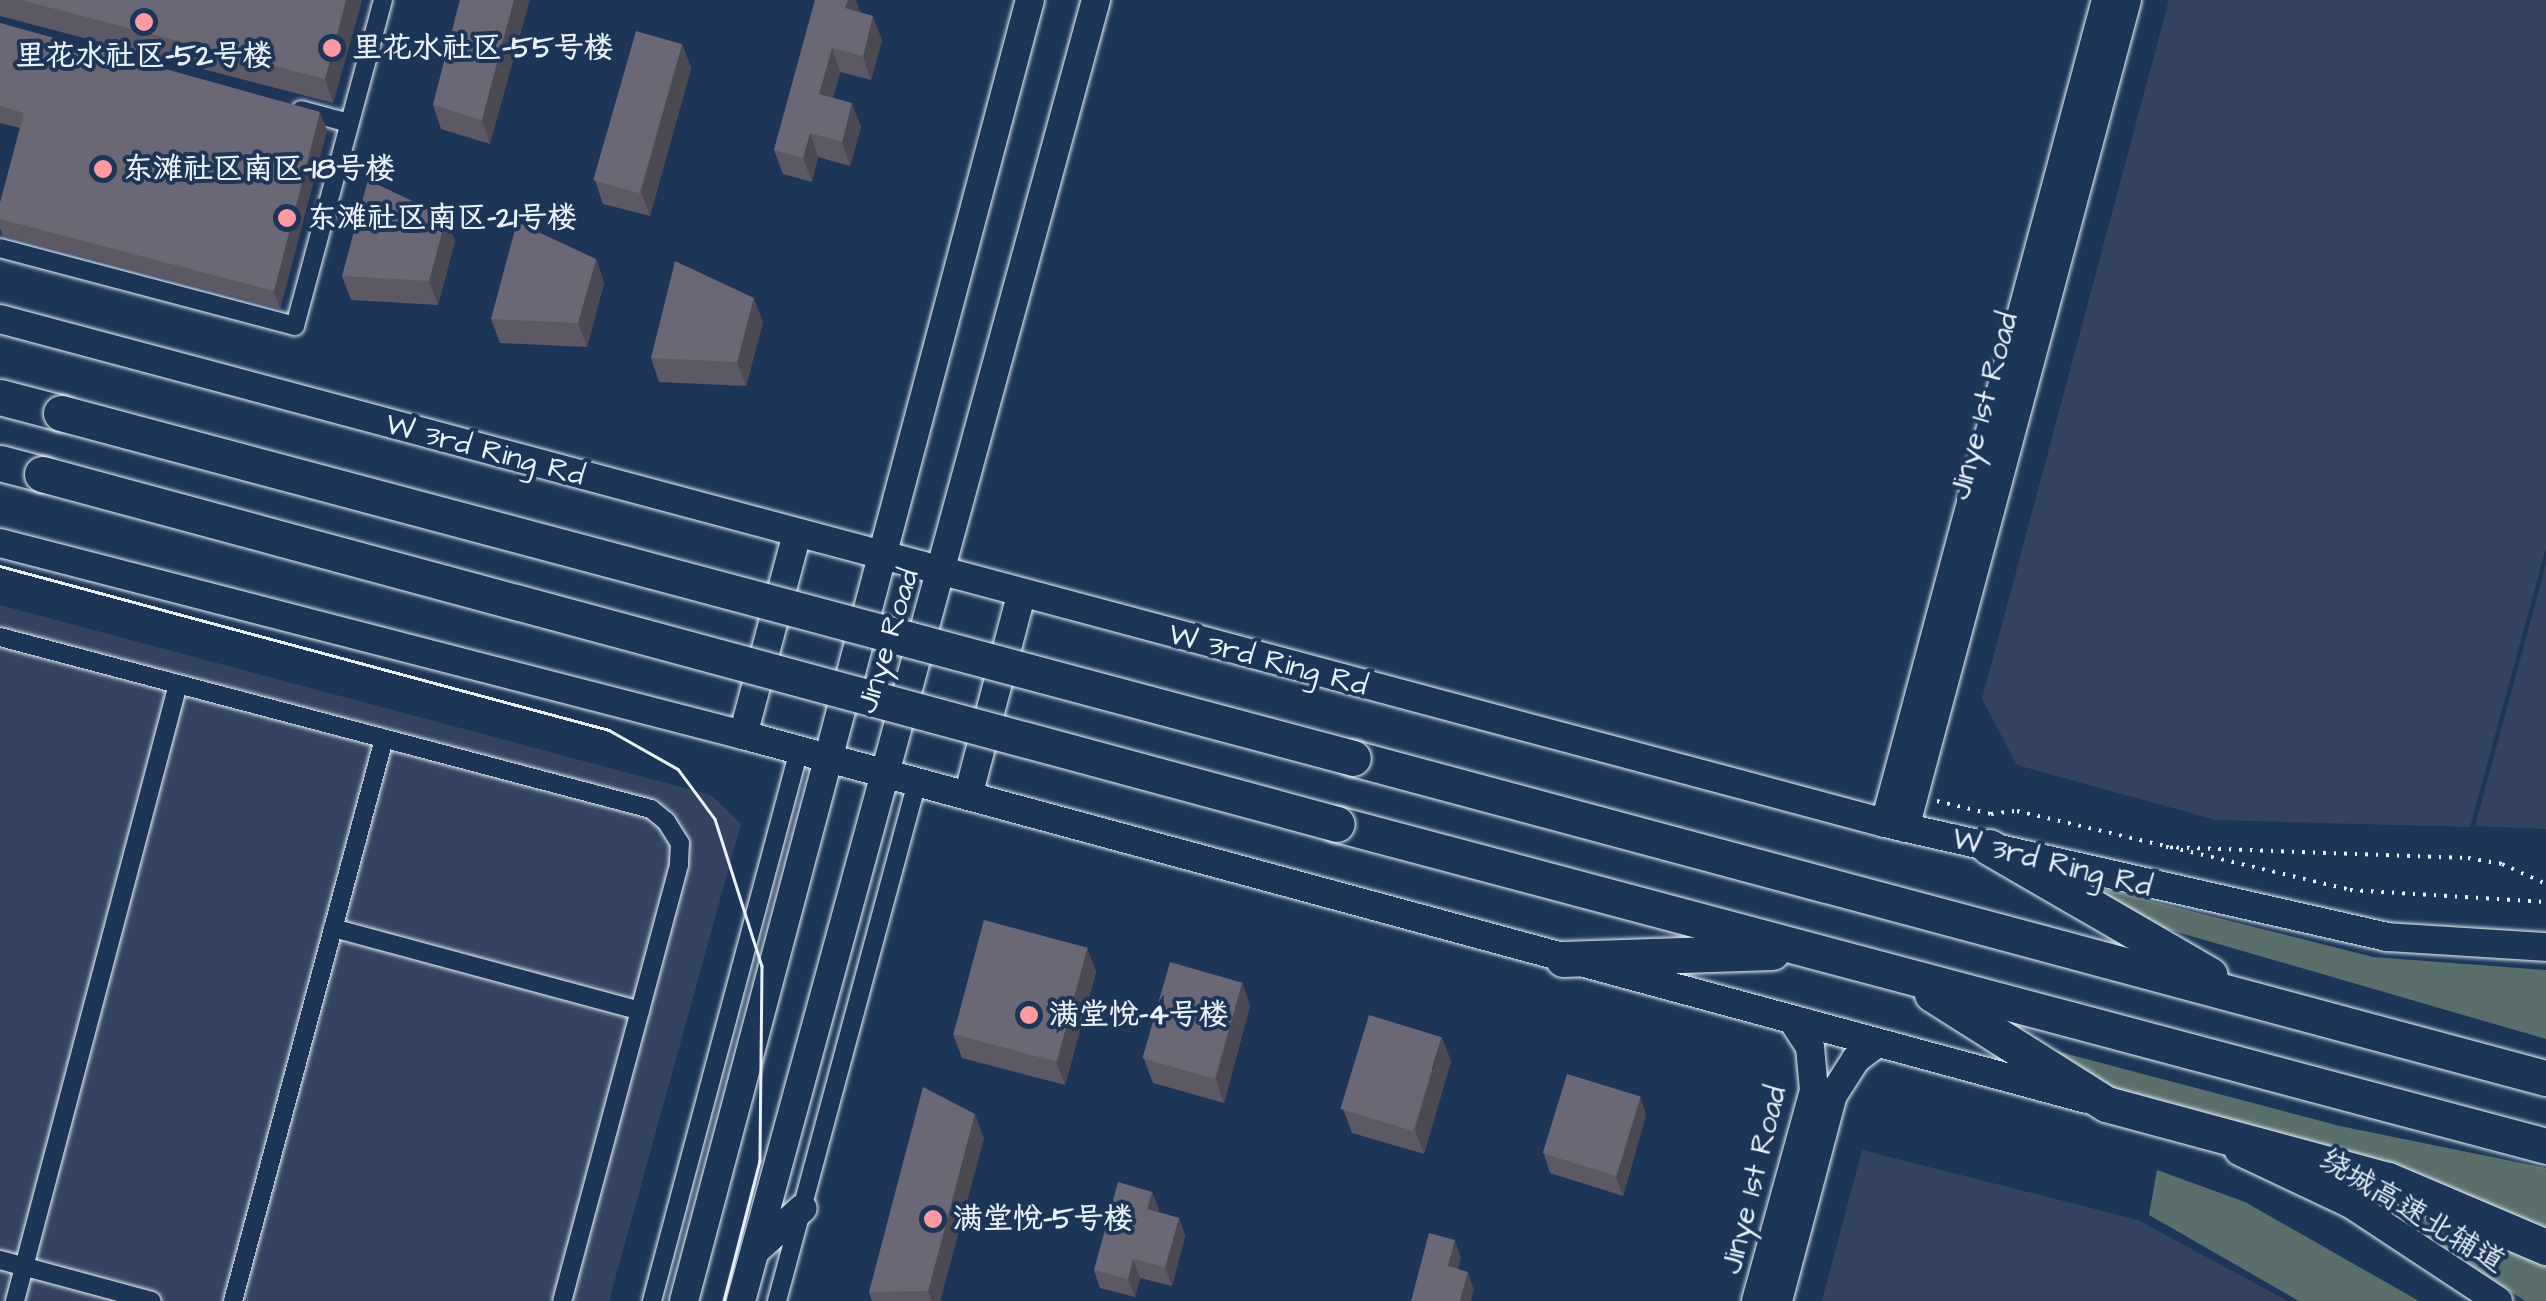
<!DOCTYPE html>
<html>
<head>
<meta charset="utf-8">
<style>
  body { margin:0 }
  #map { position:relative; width:2546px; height:1301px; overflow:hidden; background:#1d3557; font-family:"Architects Daughter","LXGW WenKai TC",sans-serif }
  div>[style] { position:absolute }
  .built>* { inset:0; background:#344460 }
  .green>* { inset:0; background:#5a6f6b }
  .path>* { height:4px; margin-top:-2px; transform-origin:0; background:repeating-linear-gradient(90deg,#e8f1f8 0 2.5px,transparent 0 10.5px) }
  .roads { filter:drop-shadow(0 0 2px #e8f1f8) drop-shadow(0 0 2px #e8f1f8) }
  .street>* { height:18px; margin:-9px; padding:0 9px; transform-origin:9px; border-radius:9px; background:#1d3557 }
  .secondary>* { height:28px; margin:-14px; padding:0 14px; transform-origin:14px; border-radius:14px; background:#1d3557 }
  .highway>* { height:35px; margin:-17.5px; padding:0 17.5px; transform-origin:17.5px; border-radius:17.5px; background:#1d3557 }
  .tram>* { height:2.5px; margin:-1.25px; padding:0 1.25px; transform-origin:1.25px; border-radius:1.25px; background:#e8f1f8 }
  .bridges { filter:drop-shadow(0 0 2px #e8f1f8) drop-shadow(0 0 2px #e8f1f8) }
  .highway-bridge>* { height:35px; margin:-17.5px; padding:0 17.5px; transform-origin:17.5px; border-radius:17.5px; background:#1d3557 }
  .wall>* { inset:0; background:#5c5965 }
  .shaded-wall>* { inset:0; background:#4b4952 }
  .building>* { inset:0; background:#6b6875; transform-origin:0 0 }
  .dots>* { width:28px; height:28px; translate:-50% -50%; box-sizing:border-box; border:5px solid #1d3557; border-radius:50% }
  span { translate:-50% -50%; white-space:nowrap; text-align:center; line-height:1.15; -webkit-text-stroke:8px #1d3557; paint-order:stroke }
  .poi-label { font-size:30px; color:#e8f1f8; font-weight:700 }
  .left { translate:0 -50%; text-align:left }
  .street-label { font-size:30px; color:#e8f1f8 }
</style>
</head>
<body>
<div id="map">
  <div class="built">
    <i style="clip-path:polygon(2169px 0,2546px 0,2546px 548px,2470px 827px,2216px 820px,2017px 765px,1982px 699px)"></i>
    <i style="clip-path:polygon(2546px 564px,2546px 829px,2475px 826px)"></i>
    <i style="clip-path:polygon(0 605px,711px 795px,741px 824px,609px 1301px,0 1301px)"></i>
    <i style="clip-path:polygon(1862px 1150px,2138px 1220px,2288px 1301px,1822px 1301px)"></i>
  </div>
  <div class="green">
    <i style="clip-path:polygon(2103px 889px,2373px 957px,2546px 970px,2546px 1039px,2153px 925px,2096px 892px)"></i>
    <i style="clip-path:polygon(2056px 1051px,2340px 1126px,2546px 1168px,2546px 1301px,2525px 1301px,2377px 1203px,2393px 1168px,2120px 1092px)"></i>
    <i style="clip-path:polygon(2157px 1170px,2245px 1202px,2419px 1301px,2299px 1301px,2149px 1215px)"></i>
  </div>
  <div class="path">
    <i style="left:1937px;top:801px;width:56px;rotate:13.5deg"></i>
    <i style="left:1991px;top:814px;width:26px;rotate:-7deg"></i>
    <i style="left:2017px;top:811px;width:342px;rotate:13.3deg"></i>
    <i style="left:2350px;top:890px;width:196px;rotate:3.5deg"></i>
    <i style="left:2166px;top:847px;width:302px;rotate:2.1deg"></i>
    <i style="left:2468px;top:858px;width:35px;rotate:10deg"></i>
    <i style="left:2502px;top:864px;width:48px;rotate:24.4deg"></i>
  </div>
  <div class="roads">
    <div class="street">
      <i style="left:301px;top:110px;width:50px;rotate:15.2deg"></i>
      <i style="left:0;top:248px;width:305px;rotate:14.8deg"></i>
      <i style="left:295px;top:326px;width:338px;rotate:-74.9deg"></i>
      <i style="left:0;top:637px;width:673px;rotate:14.8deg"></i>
      <i style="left:651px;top:809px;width:19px;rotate:39deg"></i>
      <i style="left:666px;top:821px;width:26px;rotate:58deg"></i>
      <i style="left:680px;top:843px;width:22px;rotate:93deg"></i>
      <i style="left:679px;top:865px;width:451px;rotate:105deg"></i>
      <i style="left:333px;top:928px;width:318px;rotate:15.1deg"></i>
      <i style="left:0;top:1260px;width:157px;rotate:15.1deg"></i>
      <i style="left:15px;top:1301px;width:638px;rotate:-75.2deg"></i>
      <i style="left:233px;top:1301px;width:582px;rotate:-74.96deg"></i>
      <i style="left:652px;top:1301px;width:570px;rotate:-75.06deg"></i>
      <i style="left:777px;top:1301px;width:538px;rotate:-74.9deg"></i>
    </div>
    <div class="secondary">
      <i style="left:0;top:319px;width:1951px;rotate:14.97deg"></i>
      <i style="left:1885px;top:823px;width:515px;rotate:12.79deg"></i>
      <i style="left:2387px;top:937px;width:159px;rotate:3.6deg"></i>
      <i style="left:0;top:543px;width:767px;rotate:14.49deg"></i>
      <i style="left:743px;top:735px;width:1391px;rotate:15.16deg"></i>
      <i style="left:743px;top:735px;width:208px;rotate:-75deg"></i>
      <i style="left:968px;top:796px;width:208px;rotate:-75.2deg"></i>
      <i style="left:1885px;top:823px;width:852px;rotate:-74.97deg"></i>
      <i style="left:1905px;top:828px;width:857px;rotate:-74.99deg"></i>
      <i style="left:2239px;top:1151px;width:124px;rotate:25.3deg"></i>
      <i style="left:2351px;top:1204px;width:176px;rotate:33.4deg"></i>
      <i style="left:755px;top:1251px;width:64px;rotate:-41.9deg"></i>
      <i style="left:684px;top:1301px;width:1346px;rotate:-75.11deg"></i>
      <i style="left:741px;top:1301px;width:1349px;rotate:-74.74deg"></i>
      <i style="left:1756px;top:1301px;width:219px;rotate:-74.6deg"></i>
      <i style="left:1814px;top:1090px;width:43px;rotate:-95.3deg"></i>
      <i style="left:1810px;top:1047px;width:31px;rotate:-123deg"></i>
      <i style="left:1778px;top:1301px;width:213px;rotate:-75.1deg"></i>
      <i style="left:1833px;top:1095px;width:43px;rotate:-57.4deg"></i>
      <i style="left:1856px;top:1059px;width:26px;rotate:-37deg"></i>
    </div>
    <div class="highway">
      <i style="left:0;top:397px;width:63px;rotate:14.7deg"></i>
      <i style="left:0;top:463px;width:43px;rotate:14.7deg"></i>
      <i style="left:1353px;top:758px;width:1235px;rotate:15.02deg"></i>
      <i style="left:1337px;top:824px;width:1251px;rotate:14.91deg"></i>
      <i style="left:1989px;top:847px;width:255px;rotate:30.1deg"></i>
      <i style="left:1563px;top:959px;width:209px;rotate:-1.9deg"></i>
      <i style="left:1932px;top:994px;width:206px;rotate:32.3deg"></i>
      <i style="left:2106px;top:1104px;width:292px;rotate:15.1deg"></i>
      <i style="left:2388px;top:1180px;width:172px;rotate:23deg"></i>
    </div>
  </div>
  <div class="tram">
    <i style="left:0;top:566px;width:631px;rotate:15.07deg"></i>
    <i style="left:609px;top:730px;width:79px;rotate:29.5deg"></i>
    <i style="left:678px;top:769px;width:62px;rotate:53.5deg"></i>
    <i style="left:715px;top:819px;width:154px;rotate:72.3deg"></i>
    <i style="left:762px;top:966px;width:195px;rotate:90.6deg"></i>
    <i style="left:760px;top:1161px;width:145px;rotate:104.4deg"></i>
  </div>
  <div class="bridges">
    <div class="highway-bridge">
      <i style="left:61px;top:413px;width:1337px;rotate:14.95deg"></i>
      <i style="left:42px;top:474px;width:1341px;rotate:15.12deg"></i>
    </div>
  </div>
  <div class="wall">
    <i style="clip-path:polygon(0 0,362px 0,333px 103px,0 16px)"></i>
    <i style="clip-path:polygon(460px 0,490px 144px,441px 129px,433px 105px)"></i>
    <i style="clip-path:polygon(815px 0,860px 11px,882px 40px,871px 80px,840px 72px,833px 98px,861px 127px,850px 166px,818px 157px,812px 182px,783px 174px,774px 150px)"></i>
    <i style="clip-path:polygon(0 23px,327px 130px,280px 309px,3px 236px,0 228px,0 203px,20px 128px,0 123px)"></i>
    <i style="clip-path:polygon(682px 44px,691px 68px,650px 216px,603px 204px,595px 180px)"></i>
    <i style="clip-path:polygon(446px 217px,455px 241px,438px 305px,351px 300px,342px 276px)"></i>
    <i style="clip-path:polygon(596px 259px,604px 283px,587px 347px,500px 343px,491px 319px)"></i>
    <i style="clip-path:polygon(763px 322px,746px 386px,659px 382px,651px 358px)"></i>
    <i style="clip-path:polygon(1087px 948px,1096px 972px,1065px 1085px,962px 1058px,953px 1034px)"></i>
    <i style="clip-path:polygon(1242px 982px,1250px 1006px,1224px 1103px,1153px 1083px,1144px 1059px)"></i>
    <i style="clip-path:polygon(1451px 1061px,1424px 1154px,1352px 1133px,1343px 1109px)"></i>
    <i style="clip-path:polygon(1640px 1097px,1646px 1115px,1623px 1196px,1550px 1173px,1544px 1154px)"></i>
    <i style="clip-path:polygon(984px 1138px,940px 1301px,872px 1301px,869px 1292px)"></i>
    <i style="clip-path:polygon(1152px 1192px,1159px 1210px,1158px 1212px,1179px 1218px,1185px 1236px,1172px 1286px,1140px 1278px,1135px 1297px,1100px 1288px,1094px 1270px)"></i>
  </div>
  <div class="shaded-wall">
    <i style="clip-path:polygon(346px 0,362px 0,333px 103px,325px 79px)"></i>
    <i style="clip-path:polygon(514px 0,530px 0,490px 144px,482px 120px)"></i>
    <i style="clip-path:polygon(848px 0,856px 0,860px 11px,854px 32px,845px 8px)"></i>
    <i style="clip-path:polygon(873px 16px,882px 40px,871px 80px,863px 56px)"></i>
    <i style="clip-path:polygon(682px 44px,691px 68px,650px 216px,641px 192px)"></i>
    <i style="clip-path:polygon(832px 48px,840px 72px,828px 118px,819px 94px)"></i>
    <i style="clip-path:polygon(852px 103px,861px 127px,850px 166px,842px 142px)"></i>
    <i style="clip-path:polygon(320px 112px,327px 130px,280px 309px,274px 291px)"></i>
    <i style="clip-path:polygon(810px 133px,818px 157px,812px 182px,803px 158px)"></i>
    <i style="clip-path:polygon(446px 217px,455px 241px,438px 305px,429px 281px)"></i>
    <i style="clip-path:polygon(596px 259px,604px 283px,587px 347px,578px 323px)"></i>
    <i style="clip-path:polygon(754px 298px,763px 322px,746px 386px,737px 362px)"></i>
    <i style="clip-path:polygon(1087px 948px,1096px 972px,1065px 1085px,1056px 1062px)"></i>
    <i style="clip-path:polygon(1242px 982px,1250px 1006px,1224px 1103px,1216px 1079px)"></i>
    <i style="clip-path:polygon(1442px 1037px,1451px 1061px,1424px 1154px,1415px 1130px)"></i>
    <i style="clip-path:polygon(1640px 1097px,1646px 1115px,1623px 1196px,1616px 1177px)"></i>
    <i style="clip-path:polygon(975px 1114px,984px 1138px,940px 1301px,932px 1301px,928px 1291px)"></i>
    <i style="clip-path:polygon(1152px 1192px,1159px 1210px,1154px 1227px,1147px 1209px)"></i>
    <i style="clip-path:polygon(1179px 1218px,1185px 1236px,1172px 1286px,1165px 1267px)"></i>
    <i style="clip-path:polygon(1455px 1240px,1461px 1258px,1455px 1284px,1448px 1266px)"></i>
    <i style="clip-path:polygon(1133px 1259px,1140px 1278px,1135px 1297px,1128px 1279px)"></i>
    <i style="clip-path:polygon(1468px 1272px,1474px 1290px,1471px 1301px,1460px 1301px)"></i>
  </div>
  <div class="building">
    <i style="clip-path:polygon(21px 0,346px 0,325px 79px)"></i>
    <i style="clip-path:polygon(460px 0,514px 0,482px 120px,433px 105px)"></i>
    <i style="clip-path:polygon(815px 0,848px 0,845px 8px,873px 16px,863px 56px,832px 48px,819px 94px,852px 103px,842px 142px,810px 133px,803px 158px,774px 150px)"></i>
    <i style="clip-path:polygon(0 23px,320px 112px,274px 291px,0 219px,0 203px,24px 113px,0 106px)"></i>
    <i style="left:636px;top:31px;width:48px;height:155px;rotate:16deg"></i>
    <i style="clip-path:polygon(368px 180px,446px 217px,429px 281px,342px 276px)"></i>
    <i style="clip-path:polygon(517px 222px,596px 259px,578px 323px,491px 319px)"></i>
    <i style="clip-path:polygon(675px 261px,754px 298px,737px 362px,651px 358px)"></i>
    <i style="left:984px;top:920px;width:107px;height:118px;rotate:15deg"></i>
    <i style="left:1170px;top:962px;width:75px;height:100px;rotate:16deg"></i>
    <i style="left:1369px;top:1015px;width:76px;height:98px;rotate:17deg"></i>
    <i style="left:1567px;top:1074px;width:77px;height:83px;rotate:17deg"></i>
    <i style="clip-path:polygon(923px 1087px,975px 1114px,928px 1291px,869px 1292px)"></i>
    <i style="clip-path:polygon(1118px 1182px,1152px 1192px,1147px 1209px,1179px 1218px,1165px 1267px,1133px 1259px,1128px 1279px,1094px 1270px)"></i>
    <i style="clip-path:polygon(1429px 1233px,1455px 1240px,1448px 1266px,1468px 1272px,1460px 1301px,1411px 1301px)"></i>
  </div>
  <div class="dots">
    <i style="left:144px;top:22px;background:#ff9aa2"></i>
    <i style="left:332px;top:48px;background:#ff9aa2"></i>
    <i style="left:103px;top:169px;background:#ff9aa2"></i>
    <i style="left:287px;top:218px;background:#ff9aa2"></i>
    <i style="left:1029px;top:1015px;background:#ff9aa2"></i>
    <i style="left:933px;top:1219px;background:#ff9aa2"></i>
  </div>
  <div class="poi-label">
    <span class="left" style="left:352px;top:48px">里花水社区-55号楼</span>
    <span style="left:144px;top:56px">里花水社区-52号楼</span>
    <span class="left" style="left:123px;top:169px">东滩社区南区-18号楼</span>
    <span class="left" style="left:307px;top:218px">东滩社区南区-21号楼</span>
    <span class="left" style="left:1049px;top:1015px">满堂悦-4号楼</span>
    <span class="left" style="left:953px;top:1219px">满堂悦-5号楼</span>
  </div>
  <div class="street-label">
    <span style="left:1984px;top:406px;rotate:-75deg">Jinye 1st Road</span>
    <span style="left:485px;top:450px;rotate:15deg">W 3rd Ring Rd</span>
    <span style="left:888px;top:641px;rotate:-73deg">Jinye Road</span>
    <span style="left:1268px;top:660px;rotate:15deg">W 3rd Ring Rd</span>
    <span style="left:2052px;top:863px;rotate:14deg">W 3rd Ring Rd</span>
    <span style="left:1754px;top:1180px;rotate:-76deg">Jinye 1st Road</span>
    <span style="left:2412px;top:1211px;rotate:31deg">绕城高速北辅道</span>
  </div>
</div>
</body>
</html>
